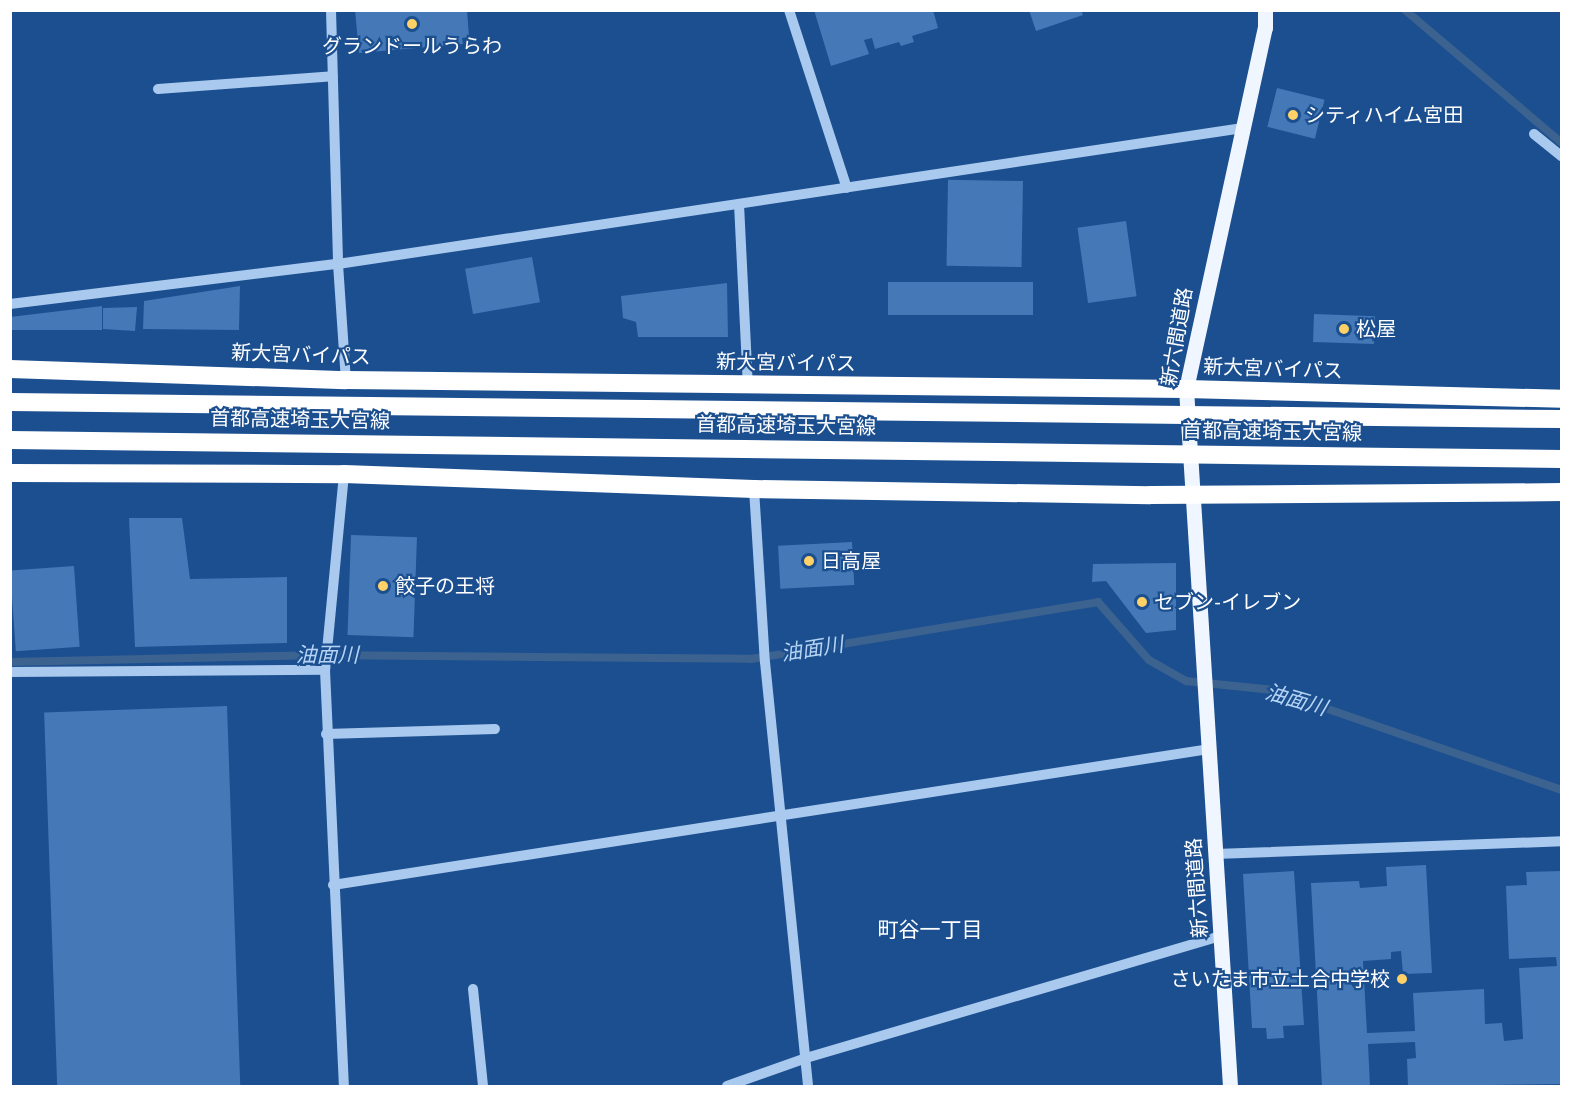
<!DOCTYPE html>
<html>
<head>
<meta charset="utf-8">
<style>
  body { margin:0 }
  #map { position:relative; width:1572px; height:1097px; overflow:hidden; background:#1b4f8f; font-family:"PT Sans","Noto Sans JP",sans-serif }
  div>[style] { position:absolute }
  .stream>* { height:8px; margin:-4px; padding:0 4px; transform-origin:4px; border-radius:4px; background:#3c6290 }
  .building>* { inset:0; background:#4478b7; transform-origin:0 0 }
  .minor>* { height:10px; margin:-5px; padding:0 5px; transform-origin:5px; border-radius:5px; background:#a9c9ee }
  .major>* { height:15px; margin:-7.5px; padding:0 7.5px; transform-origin:7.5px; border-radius:7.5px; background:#f0f6ff }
  .highway>* { height:18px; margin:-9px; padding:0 9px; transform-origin:9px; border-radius:9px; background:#fff }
  .highway-bridge>* { height:18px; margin:-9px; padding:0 9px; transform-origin:9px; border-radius:9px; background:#fff }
  .dots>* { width:16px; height:16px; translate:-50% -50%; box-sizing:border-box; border:3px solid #1b4f8f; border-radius:50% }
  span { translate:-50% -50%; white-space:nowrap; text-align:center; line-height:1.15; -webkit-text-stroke:4.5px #1b4f8f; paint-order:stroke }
  .poi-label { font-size:20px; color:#fff }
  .left { translate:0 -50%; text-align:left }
  .right { translate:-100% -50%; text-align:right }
  .street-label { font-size:20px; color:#fff }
  .water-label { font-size:21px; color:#b5d3f5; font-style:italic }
  .neighbourhood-label { font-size:21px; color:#fff }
  .frame { position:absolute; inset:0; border:12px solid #fff; pointer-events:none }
</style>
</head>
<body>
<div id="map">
  <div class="stream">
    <i style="left:1405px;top:10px;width:206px;rotate:40.3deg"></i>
    <i style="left:10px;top:662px;width:302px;rotate:-1.3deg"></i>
    <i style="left:312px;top:655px;width:439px;rotate:0.5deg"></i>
    <i style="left:751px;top:659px;width:352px;rotate:-9.3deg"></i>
    <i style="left:1098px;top:602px;width:77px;rotate:48.7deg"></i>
    <i style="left:1149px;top:660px;width:43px;rotate:29.6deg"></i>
    <i style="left:1186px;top:681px;width:87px;rotate:5.9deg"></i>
    <i style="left:1273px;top:690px;width:306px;rotate:19.1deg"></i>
  </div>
  <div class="building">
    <i style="clip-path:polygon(355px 10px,467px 10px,469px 37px,462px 38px,463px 44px,359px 53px)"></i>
    <i style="clip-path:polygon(814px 10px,933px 10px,938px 28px,912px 36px,914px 42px,901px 46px,899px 42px,875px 49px,872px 38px,864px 40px,869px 54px,831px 66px)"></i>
    <i style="clip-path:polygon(1029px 10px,1081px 10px,1083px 15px,1036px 31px)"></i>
    <i style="left:1277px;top:88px;width:49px;height:40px;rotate:14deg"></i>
    <i style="left:1023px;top:181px;width:86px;height:75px;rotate:91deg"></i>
    <i style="left:1126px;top:221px;width:76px;height:49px;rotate:82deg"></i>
    <i style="left:532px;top:257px;width:46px;height:68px;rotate:80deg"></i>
    <i style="left:1033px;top:282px;width:33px;height:145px;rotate:90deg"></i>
    <i style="clip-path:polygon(727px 283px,728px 337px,638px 337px,636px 322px,623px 318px,621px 296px)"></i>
    <i style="clip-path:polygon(240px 286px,239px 330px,143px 329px,144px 301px)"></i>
    <i style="clip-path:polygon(102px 306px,102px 330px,10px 330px,10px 317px)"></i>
    <i style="clip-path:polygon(137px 307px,135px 331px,103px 329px,103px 308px)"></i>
    <i style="left:1314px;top:314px;width:61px;height:28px;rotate:2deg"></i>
    <i style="clip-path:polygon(129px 518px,182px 518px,190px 579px,287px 577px,287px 643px,135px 647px)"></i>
    <i style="left:351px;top:535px;width:66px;height:100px;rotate:2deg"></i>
    <i style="left:852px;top:542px;width:43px;height:74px;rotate:87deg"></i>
    <i style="clip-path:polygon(1176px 563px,1176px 630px,1146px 633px,1106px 581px,1092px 582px,1093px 564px)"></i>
    <i style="left:74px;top:566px;width:81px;height:64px;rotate:86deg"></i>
    <i style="left:227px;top:706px;width:380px;height:183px;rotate:88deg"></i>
    <i style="clip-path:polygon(1426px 865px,1432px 973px,1403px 974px,1401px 951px,1391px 952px,1391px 959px,1363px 961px,1367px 1033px,1415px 1031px,1413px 993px,1484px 989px,1485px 1024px,1502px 1023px,1504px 1041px,1523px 1039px,1519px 968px,1557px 966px,1556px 957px,1509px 959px,1506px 886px,1527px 885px,1526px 872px,1562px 871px,1562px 1084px,1408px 1086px,1407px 1059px,1416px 1058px,1415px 1042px,1368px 1044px,1370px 1086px,1322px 1086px,1311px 883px,1359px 881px,1360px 888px,1387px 886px,1386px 867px)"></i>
    <i style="clip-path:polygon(1294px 871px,1304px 1025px,1283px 1026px,1284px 1038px,1267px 1039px,1266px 1028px,1252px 1028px,1243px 874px)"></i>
  </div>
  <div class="minor">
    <i style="left:331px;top:10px;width:254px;rotate:88.4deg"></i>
    <i style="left:338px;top:264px;width:116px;rotate:86.1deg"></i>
    <i style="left:789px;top:10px;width:187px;rotate:72deg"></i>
    <i style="left:158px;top:89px;width:175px;rotate:-4.2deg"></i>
    <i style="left:1534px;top:134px;width:36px;rotate:39deg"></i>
    <i style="left:739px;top:204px;width:181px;rotate:87.2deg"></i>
    <i style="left:10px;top:304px;width:330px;rotate:-7deg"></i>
    <i style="left:338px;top:264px;width:915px;rotate:-8.55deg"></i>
    <i style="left:344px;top:474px;width:197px;rotate:95.5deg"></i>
    <i style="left:325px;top:670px;width:416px;rotate:87.4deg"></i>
    <i style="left:754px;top:489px;width:173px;rotate:86.4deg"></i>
    <i style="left:765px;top:662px;width:426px;rotate:84.2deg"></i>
    <i style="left:10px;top:672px;width:315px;rotate:-0.4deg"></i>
    <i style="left:326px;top:734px;width:169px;rotate:-1.7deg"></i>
    <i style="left:1215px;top:854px;width:347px;rotate:-2.1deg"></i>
    <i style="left:333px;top:885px;width:886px;rotate:-8.82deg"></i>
    <i style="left:473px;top:989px;width:98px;rotate:84.1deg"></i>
    <i style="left:727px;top:1086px;width:84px;rotate:-19.5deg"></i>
    <i style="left:806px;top:1058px;width:433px;rotate:-16.4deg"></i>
  </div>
  <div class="major">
    <i style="left:1230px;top:1086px;width:698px;rotate:-93.61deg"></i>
    <i style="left:1186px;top:389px;width:370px;rotate:-77.7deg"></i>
    <i style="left:1265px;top:28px;width:18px;rotate:-90deg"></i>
  </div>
  <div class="highway">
    <i style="left:10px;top:369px;width:336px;rotate:1.9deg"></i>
    <i style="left:346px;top:380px;width:840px;rotate:0.61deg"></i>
    <i style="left:1186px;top:389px;width:376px;rotate:1.5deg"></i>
    <i style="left:10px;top:473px;width:334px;rotate:0.2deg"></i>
    <i style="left:344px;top:474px;width:410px;rotate:2.1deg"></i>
    <i style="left:754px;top:489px;width:396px;rotate:0.9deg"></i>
    <i style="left:1150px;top:495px;width:412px;rotate:-0.4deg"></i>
  </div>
  <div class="highway-bridge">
    <i style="left:10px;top:402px;width:1552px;rotate:0.63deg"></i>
    <i style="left:10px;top:440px;width:1552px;rotate:0.7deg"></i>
  </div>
  <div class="dots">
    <i style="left:412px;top:24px;background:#ffd166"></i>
    <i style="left:1293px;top:115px;background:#ffd166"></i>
    <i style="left:1344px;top:329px;background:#ffd166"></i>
    <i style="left:809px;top:561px;background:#ffd166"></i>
    <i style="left:383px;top:586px;background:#ffd166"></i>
    <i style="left:1142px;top:602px;background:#ffd166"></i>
    <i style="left:1402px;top:979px;background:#ffd166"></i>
  </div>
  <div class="poi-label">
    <span style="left:412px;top:46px">グランドールうらわ</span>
    <span class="left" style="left:1305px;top:115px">シティハイム宮田</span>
    <span class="left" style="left:1356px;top:329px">松屋</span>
    <span class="left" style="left:821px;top:561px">日高屋</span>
    <span class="left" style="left:395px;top:586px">餃子の王将</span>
    <span class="left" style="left:1154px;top:602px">セブン-イレブン</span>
    <span class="right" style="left:1390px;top:979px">さいたま市立土合中学校</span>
  </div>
  <div class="street-label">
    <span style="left:1177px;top:337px;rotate:-80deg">新六間道路</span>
    <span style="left:301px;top:355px;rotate:2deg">新大宮バイパス</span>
    <span style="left:786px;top:363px;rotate:1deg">新大宮バイパス</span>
    <span style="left:1273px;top:369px;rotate:2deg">新大宮バイパス</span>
    <span style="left:300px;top:420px;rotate:1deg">首都高速埼玉大宮線</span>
    <span style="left:786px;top:426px;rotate:1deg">首都高速埼玉大宮線</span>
    <span style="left:1272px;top:432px;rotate:1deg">首都高速埼玉大宮線</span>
    <span style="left:1197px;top:888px;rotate:-94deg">新六間道路</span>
  </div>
  <div class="water-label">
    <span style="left:812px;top:649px;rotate:-9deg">油面川</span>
    <span style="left:327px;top:655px">油面川</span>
    <span style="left:1296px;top:700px;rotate:16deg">油面川</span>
  </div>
  <div class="neighbourhood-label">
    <span style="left:930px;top:930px">町谷一丁目</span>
  </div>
  <div class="frame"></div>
</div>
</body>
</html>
